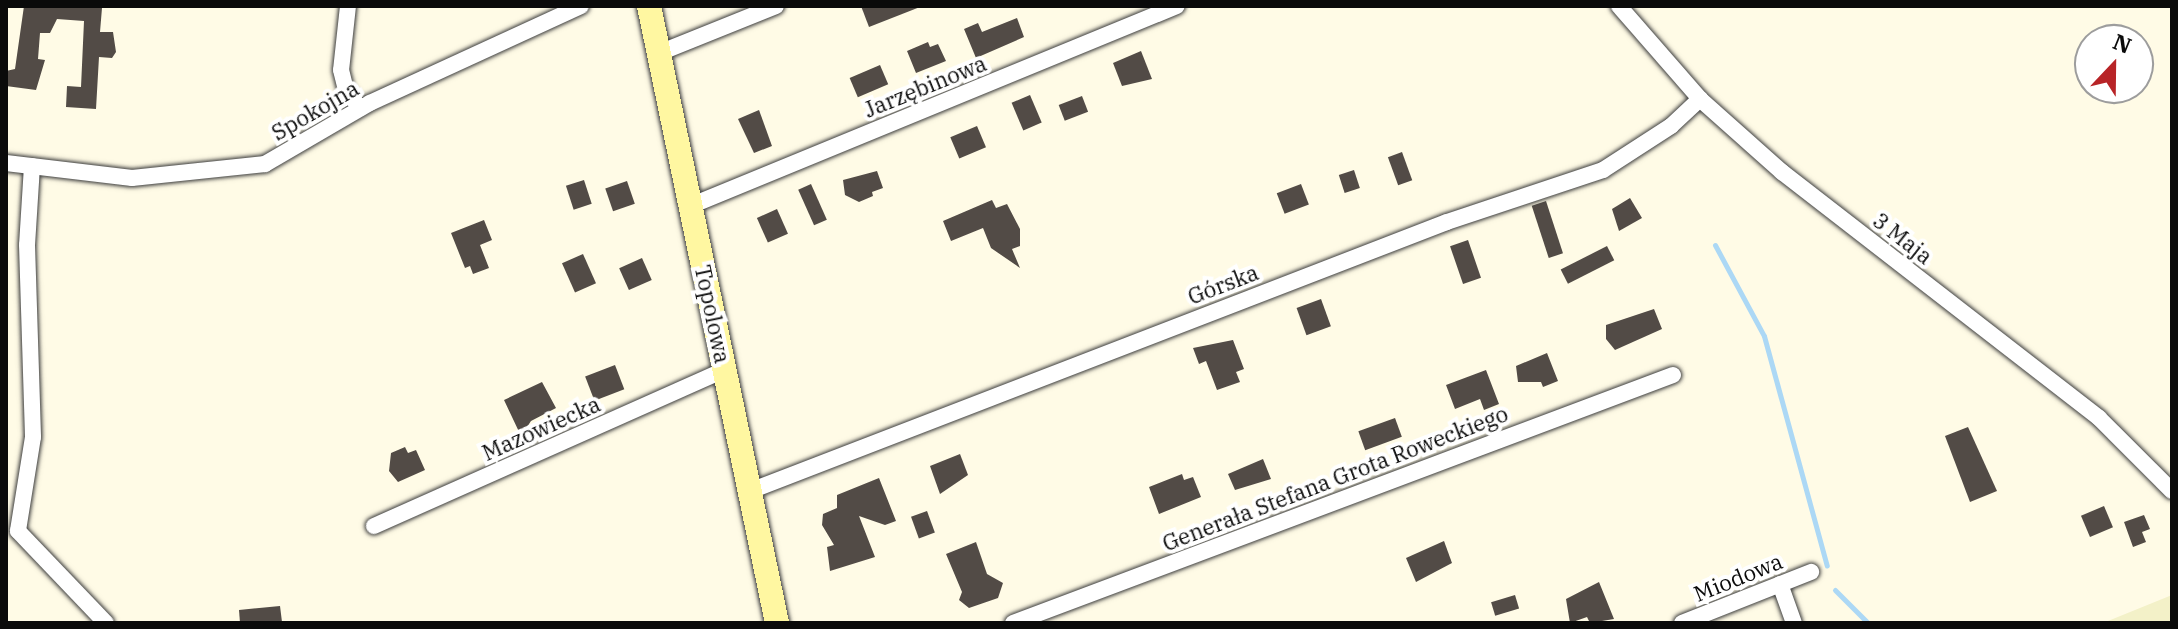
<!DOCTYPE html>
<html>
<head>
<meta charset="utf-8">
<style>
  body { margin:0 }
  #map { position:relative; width:2178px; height:629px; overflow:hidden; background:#fffbe6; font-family:"IBM Plex Serif",serif }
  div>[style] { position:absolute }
  .farmland>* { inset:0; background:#f3f1c8 }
  .stream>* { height:5px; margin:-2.5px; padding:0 2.5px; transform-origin:2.5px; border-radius:2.5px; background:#acd8f5 }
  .building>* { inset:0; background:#524b46; transform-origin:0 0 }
  .roads { filter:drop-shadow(0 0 2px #3d3d3d) drop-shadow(0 0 2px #3d3d3d) }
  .street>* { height:16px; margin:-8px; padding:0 8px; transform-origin:8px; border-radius:8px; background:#fff }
  .secondary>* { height:24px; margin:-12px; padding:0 12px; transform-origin:12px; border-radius:12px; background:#fff7a1 }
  span { translate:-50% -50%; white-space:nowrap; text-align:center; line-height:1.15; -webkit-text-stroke:8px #fff; paint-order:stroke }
  .street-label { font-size:22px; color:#0a0a0a }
  .frame { position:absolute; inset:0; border:8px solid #0a0a0a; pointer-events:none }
  .north { position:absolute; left:2074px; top:24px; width:80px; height:80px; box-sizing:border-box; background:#fff; border:2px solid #9d9d9d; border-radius:50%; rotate:22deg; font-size:22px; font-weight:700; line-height:32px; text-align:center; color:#0a0a0a }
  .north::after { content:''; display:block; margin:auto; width:28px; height:36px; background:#b82427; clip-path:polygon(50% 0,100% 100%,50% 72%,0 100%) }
</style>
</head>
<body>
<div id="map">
  <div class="farmland">
    <i style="clip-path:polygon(2172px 595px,2172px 623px,2103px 623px)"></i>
  </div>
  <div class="stream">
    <i style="left:1715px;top:245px;width:103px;rotate:61.7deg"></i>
    <i style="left:1764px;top:336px;width:238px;rotate:74.7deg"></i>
    <i style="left:1835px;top:590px;width:47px;rotate:45deg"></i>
  </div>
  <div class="building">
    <i style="clip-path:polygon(24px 6px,102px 8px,100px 32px,113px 32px,116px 52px,112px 58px,99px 57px,96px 109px,66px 107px,67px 86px,81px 87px,84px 21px,57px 19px,50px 33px,40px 33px,38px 59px,45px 60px,36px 90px,6px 86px,6px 71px,15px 69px)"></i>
    <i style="clip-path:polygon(861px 6px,920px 6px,920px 7px,869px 27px)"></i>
    <i style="clip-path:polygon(1017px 18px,1024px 37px,976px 58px,964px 29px,978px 23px,982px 32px)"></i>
    <i style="clip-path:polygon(928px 42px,930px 47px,938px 44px,946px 61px,916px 73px,907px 51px)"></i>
    <i style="clip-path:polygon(1141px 51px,1152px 79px,1122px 86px,1113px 63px)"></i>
    <i style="left:880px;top:65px;width:21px;height:33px;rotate:67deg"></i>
    <i style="left:1030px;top:95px;width:30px;height:20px;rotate:67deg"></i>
    <i style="left:1082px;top:96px;width:17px;height:25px;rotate:69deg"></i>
    <i style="clip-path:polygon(759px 110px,772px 146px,754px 153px,738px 119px)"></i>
    <i style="left:977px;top:126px;width:23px;height:29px;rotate:67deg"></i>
    <i style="left:1402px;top:152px;width:30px;height:15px;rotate:70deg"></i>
    <i style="left:1354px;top:170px;width:19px;height:16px;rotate:72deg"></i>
    <i style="clip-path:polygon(877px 171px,883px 188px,872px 192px,873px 196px,859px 202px,845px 195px,843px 180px)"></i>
    <i style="left:584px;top:180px;width:25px;height:19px;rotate:72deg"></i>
    <i style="left:627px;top:181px;width:24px;height:23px;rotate:71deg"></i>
    <i style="left:811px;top:184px;width:39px;height:14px;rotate:66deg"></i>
    <i style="left:1301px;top:184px;width:22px;height:26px;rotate:69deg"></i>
    <i style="clip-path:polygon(1630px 198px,1642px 218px,1619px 231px,1612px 209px)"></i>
    <i style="clip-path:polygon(992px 200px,996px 208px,1007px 204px,1020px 229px,1020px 246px,1012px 249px,1020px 268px,991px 248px,983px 228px,951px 241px,943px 221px)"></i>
    <i style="left:1546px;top:201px;width:55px;height:15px;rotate:72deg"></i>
    <i style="left:777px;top:209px;width:27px;height:22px;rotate:66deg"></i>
    <i style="clip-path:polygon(484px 220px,492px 240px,480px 245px,489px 268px,473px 274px,470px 266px,465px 268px,451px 233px)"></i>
    <i style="left:1468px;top:240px;width:40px;height:19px;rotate:71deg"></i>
    <i style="left:1607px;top:246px;width:16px;height:52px;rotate:63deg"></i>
    <i style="left:583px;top:254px;width:32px;height:23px;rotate:66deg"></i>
    <i style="left:642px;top:258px;width:24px;height:25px;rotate:66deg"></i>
    <i style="left:1321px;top:299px;width:29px;height:26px;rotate:70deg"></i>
    <i style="clip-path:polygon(1654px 309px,1662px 329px,1615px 350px,1606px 339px,1606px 325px)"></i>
    <i style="clip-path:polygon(1233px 340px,1244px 369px,1236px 372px,1240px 382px,1217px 390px,1206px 361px,1199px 364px,1193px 348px)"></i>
    <i style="clip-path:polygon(1547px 353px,1558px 381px,1543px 387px,1541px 382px,1518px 382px,1516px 366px)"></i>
    <i style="left:615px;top:365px;width:26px;height:32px;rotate:69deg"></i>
    <i style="clip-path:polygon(1486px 370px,1499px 404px,1484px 410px,1480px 399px,1455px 409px,1446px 385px)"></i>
    <i style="clip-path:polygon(542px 382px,556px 408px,531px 421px,521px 436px,504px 400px)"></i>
    <i style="left:1395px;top:418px;width:20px;height:39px;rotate:70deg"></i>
    <i style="clip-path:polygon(1968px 427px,1997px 491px,1970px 502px,1945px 436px)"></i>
    <i style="clip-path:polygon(405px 447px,408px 453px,416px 450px,425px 470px,398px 482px,389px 471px,391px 453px)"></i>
    <i style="clip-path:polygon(960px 454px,968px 475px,940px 494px,930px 466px)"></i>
    <i style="clip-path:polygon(1263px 459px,1271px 479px,1235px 490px,1228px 474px)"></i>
    <i style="clip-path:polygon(1182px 474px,1184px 480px,1193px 477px,1201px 497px,1159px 514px,1149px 487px)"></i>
    <i style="clip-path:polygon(879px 478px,896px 521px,885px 525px,859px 516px,875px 557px,830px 571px,827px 547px,834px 545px,822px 525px,823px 514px,837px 508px,837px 495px)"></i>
    <i style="left:2104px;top:506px;width:23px;height:25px;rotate:67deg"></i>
    <i style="left:927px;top:511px;width:23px;height:17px;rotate:70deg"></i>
    <i style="clip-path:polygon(2144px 515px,2150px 529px,2142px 532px,2146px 542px,2133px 547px,2124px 522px)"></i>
    <i style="clip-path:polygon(1444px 541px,1452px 563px,1416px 582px,1406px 558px)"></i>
    <i style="clip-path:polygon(976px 542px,987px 574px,1003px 583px,998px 598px,969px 608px,959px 600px,962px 592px,946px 554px)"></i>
    <i style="clip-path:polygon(1599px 582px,1614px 619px,1590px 623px,1587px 617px,1570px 623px,1566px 599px)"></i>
    <i style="left:1515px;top:595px;width:14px;height:25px;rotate:73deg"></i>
    <i style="clip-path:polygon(280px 606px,282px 622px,240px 623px,239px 610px)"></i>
  </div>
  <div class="roads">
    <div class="street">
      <i style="left:348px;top:6px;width:64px;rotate:96.2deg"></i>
      <i style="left:341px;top:70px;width:21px;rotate:76deg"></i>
      <i style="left:346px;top:90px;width:23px;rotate:52deg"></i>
      <i style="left:1619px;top:6px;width:123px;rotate:48.9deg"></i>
      <i style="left:1700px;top:99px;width:110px;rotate:41.7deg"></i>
      <i style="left:1782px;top:172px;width:401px;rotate:37.8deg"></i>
      <i style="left:2099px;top:418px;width:103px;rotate:45deg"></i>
      <i style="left:659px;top:53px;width:126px;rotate:-21.9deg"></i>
      <i style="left:6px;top:163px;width:127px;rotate:6.8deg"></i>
      <i style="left:132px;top:178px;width:134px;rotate:-6deg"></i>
      <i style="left:265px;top:164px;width:121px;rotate:-30.2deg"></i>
      <i style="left:370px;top:103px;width:232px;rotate:-24.7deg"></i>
      <i style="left:32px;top:166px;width:79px;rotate:93.6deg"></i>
      <i style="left:27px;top:245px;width:192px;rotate:88.2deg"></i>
      <i style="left:33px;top:437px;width:95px;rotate:99.1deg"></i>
      <i style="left:18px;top:531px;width:127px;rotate:46.3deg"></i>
      <i style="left:690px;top:206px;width:526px;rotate:-22.33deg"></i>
      <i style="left:750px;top:491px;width:747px;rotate:-21.1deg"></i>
      <i style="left:1447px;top:222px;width:164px;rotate:-18.4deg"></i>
      <i style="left:1603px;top:170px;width:81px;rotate:-32.9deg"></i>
      <i style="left:1671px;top:126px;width:40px;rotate:-43deg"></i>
      <i style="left:374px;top:526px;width:384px;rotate:-24deg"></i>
      <i style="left:1780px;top:584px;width:41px;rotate:70.3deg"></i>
      <i style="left:1013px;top:623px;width:705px;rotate:-20.59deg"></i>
      <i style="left:1682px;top:623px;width:139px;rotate:-21.6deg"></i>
    </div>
    <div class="secondary">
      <i style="left:649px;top:6px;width:630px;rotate:78.28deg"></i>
    </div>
  </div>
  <div class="street-label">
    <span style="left:925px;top:86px;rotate:-22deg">Jarzębinowa</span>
    <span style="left:315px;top:110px;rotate:-30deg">Spokojna</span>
    <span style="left:1903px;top:238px;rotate:38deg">3 Maja</span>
    <span style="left:1223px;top:284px;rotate:-21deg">Górska</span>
    <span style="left:713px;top:314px;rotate:78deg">Topolowa</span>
    <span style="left:541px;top:428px;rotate:-24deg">Mazowiecka</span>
    <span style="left:1335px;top:478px;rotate:-21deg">Generała Stefana Grota Roweckiego</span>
    <span style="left:1738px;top:577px;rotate:-22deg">Miodowa</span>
  </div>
  <div class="frame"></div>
  <div class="north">N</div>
</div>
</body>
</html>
